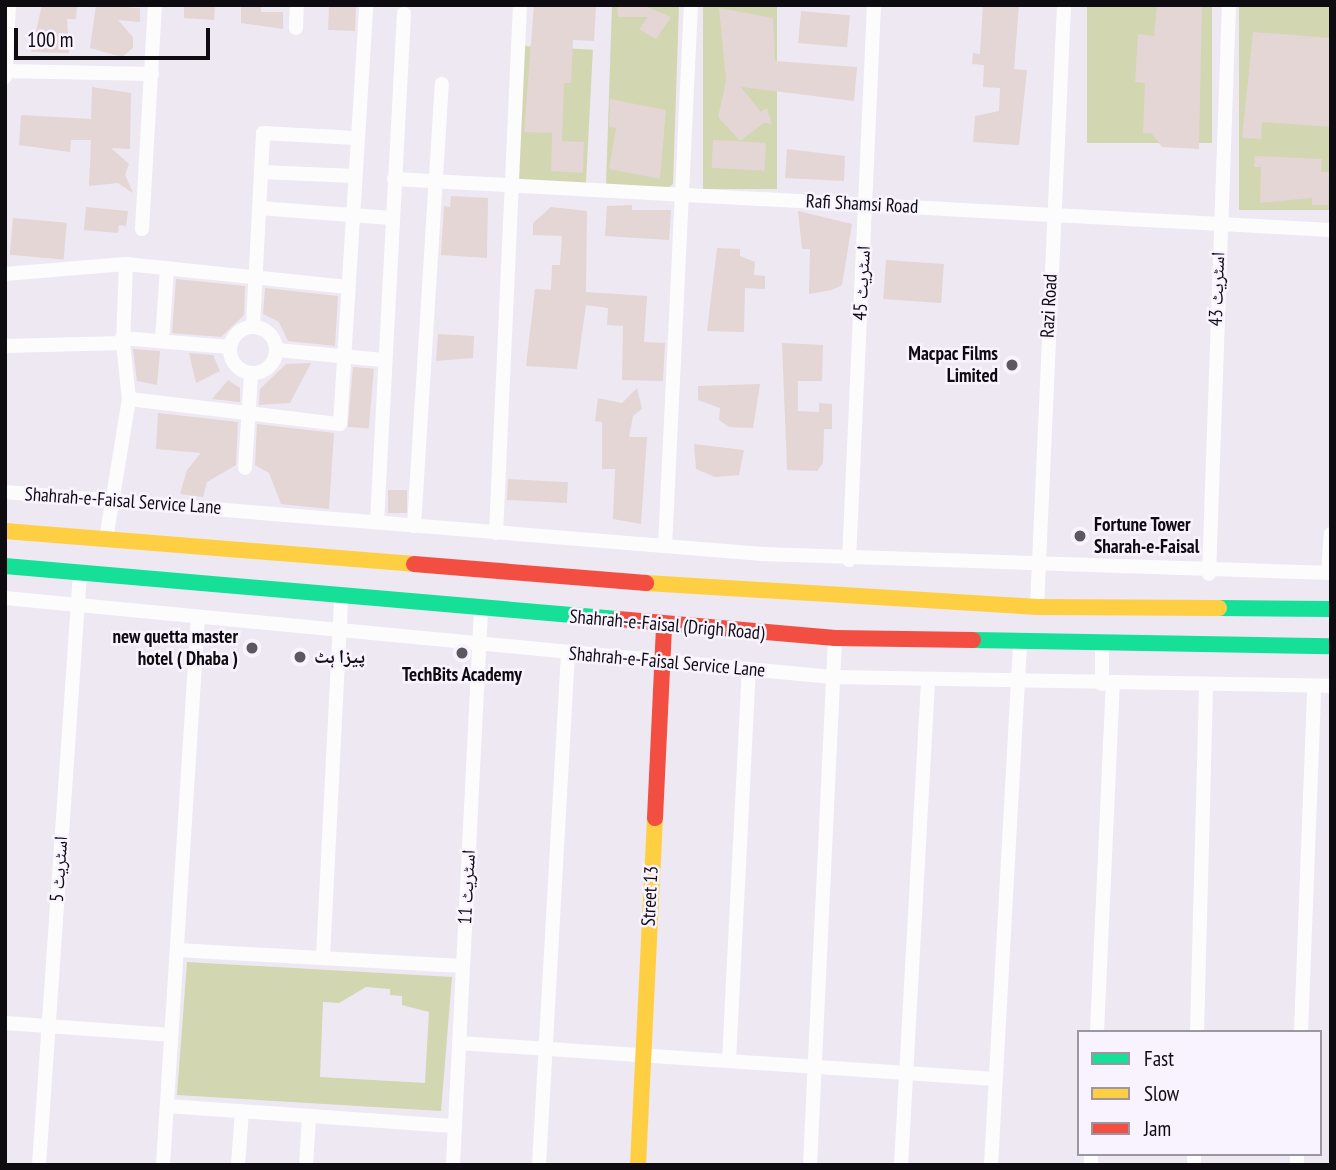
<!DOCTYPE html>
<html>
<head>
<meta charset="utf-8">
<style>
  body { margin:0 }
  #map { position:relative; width:1336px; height:1170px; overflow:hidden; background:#eee8f3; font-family:"PT Sans Narrow","Noto Naskh Arabic",sans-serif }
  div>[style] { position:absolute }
  .green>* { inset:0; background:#d2d6b1; transform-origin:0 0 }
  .building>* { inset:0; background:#e3d6d4; transform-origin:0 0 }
  .street>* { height:14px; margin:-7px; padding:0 7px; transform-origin:7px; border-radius:7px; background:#fcfcfd }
  .street>.ring { margin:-7px; padding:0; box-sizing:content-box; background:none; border:14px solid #fcfcfd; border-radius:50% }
  .fast>* { height:16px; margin:-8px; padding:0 8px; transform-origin:8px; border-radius:8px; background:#16e098 }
  .slow>* { height:16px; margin:-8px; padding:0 8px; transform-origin:8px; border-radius:8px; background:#ffcf43 }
  .jam>* { height:16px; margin:-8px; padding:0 8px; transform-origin:8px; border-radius:8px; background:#f24e42 }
  .dots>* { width:19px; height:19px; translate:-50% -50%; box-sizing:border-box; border:4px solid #f9f3ff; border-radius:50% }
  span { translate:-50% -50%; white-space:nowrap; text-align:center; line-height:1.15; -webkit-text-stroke:5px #f9f3ff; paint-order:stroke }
  .street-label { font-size:19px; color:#0e0b11 }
  .poi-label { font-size:19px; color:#0e0b11; font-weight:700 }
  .right { translate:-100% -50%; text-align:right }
  .left { translate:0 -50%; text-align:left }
  .frame { position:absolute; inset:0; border:7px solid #0e0b11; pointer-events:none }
  .legend { position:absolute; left:1077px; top:1030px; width:245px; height:126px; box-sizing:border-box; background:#f9f3ff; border:2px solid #9b96a0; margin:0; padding:9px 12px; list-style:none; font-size:21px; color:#0e0b11 }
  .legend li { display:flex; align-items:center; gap:14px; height:35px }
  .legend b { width:35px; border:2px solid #9b96a0 }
  .scale { position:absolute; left:14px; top:28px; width:196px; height:32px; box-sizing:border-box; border:4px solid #0e0b11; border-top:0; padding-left:9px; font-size:21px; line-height:24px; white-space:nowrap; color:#0e0b11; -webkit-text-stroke:5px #f9f3ff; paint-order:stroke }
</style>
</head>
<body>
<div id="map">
  <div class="green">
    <i style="clip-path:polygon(612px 5px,679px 5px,673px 184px,668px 188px,606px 185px)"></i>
    <i style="left:703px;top:5px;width:74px;height:184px"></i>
    <i style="left:1087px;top:5px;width:125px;height:138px"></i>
    <i style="left:1239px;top:5px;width:92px;height:205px"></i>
    <i style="left:522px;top:46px;width:71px;height:135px;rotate:3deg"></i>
    <i style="clip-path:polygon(evenodd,187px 962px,452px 977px,441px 1111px,177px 1095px,187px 962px,366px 987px,390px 989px,390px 995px,402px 996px,402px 1005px,429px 1012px,425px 1083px,320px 1077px,323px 1002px,339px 1003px,366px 987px)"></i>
  </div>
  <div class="building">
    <i style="clip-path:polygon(42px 5px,77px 6px,76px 19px,67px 19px,69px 53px,31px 52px)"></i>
    <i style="clip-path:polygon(96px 5px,140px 8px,140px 22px,118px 20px,133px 37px,133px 48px,122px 57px,90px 48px)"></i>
    <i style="clip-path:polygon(184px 5px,215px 5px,214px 20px,184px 18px)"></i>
    <i style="clip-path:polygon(261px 5px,261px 12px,283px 12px,283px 29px,241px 23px,241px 7px)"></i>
    <i style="left:329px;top:5px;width:27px;height:25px;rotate:2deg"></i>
    <i style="clip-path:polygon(534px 5px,596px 5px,594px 41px,573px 40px,571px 83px,564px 83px,562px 141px,584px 142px,583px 173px,551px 171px,552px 133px,524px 132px)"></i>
    <i style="clip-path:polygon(617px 5px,643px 5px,671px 17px,656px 39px,639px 29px,648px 17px,618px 17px)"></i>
    <i style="clip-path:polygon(983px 5px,1019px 5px,1014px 69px,1027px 70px,1019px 145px,973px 142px,975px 116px,999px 111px,1000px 88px,983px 87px,984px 65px,972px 64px,973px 53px,980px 54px)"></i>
    <i style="clip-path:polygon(1157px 5px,1202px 5px,1199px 149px,1162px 147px,1151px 133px,1143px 133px,1145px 83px,1135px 82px,1138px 34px,1154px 36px)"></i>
    <i style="clip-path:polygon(719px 8px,773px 18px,775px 61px,857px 67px,854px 101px,741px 87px,761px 112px,767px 108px,772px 124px,764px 123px,740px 141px,718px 117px,726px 81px)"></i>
    <i style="left:801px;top:11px;width:49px;height:32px;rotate:5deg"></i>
    <i style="clip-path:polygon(1253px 32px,1331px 38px,1331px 127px,1262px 122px,1261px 139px,1242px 138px)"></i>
    <i style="clip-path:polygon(92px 87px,131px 93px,130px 149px,111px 148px,129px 164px,125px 175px,133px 193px,118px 183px,89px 186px,91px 140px,71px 140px,70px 152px,19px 145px,21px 115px,91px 119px)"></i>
    <i style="clip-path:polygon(610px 99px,666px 110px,660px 179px,609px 169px,616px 128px,609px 127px)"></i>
    <i style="left:713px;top:140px;width:53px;height:28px;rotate:3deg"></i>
    <i style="clip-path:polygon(787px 149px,845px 156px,844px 181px,785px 178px)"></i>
    <i style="clip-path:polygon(1255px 156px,1322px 159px,1321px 172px,1329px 172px,1328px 205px,1312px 205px,1312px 198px,1260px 203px,1261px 167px,1254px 167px)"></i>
    <i style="clip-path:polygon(451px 196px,488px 198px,487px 258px,441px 255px,444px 206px,450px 207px)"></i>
    <i style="clip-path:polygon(632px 205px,632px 210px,671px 210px,669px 240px,605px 236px,607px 206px)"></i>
    <i style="clip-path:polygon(86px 207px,128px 211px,126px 226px,119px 225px,118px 233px,84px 230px)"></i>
    <i style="clip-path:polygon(551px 207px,587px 211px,586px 292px,647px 296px,644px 342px,665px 343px,663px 381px,622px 380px,623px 326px,607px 325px,608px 308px,586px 305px,577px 369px,526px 366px,535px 289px,551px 290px,552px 265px,560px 265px,562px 236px,533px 235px,533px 223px)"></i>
    <i style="clip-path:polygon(798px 211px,852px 224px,842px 285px,832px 290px,809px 294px,810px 249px,802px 249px)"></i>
    <i style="left:13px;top:218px;width:54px;height:37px;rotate:5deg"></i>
    <i style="clip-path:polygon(717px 248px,740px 249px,740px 256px,755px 262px,754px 275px,765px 276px,765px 289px,745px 288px,744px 332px,707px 331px)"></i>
    <i style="left:886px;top:260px;width:58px;height:39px;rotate:4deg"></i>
    <i style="clip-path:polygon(176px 279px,245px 286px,244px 315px,221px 337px,172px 333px)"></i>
    <i style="clip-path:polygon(265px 288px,338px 296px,335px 346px,288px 341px,279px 322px,263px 314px)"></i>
    <i style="clip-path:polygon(438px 334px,474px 336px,473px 358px,436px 361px)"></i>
    <i style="clip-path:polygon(782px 343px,823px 345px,822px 381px,798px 381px,798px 411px,819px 412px,819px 403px,832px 404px,832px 429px,824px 429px,823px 463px,817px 471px,787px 470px)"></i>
    <i style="clip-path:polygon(133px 349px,160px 351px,157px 385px,137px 381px)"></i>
    <i style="clip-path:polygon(189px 353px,213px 355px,220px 371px,196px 383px)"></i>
    <i style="clip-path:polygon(311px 363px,290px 403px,259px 405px,260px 389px,286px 364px)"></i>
    <i style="left:353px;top:367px;width:21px;height:60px;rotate:5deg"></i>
    <i style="clip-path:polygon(228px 380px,240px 388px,240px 402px,212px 399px)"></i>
    <i style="clip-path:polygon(760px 384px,753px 428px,729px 427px,719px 420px,720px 408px,698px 400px,698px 386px)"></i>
    <i style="clip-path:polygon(637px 388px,642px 409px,633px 416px,629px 437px,647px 437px,641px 524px,613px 519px,615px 469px,602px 469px,602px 422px,595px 421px,598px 398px,622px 403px)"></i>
    <i style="clip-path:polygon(158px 413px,238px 422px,236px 465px,207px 482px,203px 497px,180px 494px,187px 470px,201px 453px,156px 449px)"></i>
    <i style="clip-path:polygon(257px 424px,334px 433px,329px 509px,281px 504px,269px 473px,255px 465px)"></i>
    <i style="clip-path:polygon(694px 444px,744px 450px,739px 475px,715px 477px,696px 469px)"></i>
    <i style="left:508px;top:479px;width:60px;height:21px;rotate:3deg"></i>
    <i style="left:388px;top:490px;width:19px;height:23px"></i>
  </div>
  <div class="street">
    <i style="left:296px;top:28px;width:23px;rotate:-88deg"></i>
    <i style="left:5px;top:71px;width:147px;rotate:1.2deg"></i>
    <i style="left:5px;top:77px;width:72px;rotate:-86.8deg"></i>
    <i style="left:261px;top:172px;width:92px;rotate:2.5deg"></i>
    <i style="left:394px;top:179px;width:938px;rotate:3.12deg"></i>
    <i style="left:259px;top:208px;width:132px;rotate:4.3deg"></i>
    <i style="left:142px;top:229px;width:224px;rotate:-86.7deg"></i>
    <i style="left:5px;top:274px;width:121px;rotate:-4.7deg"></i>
    <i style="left:126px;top:264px;width:223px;rotate:5.9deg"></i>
    <i style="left:253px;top:325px;width:192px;rotate:-87deg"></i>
    <i style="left:263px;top:133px;width:92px;rotate:3.1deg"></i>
    <i class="ring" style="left:230px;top:327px;width:32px;height:32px"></i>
    <i style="left:122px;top:338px;width:107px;rotate:4.8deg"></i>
    <i style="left:162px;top:341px;width:73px;rotate:-86.1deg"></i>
    <i style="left:123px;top:343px;width:79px;rotate:-87.8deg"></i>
    <i style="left:5px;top:346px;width:118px;rotate:-1.5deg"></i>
    <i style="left:123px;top:343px;width:56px;rotate:83.9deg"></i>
    <i style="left:129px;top:399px;width:142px;rotate:99.3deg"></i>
    <i style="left:277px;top:350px;width:106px;rotate:5.4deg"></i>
    <i style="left:129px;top:399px;width:212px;rotate:6.8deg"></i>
    <i style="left:340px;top:424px;width:420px;rotate:-86.4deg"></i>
    <i style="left:245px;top:468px;width:94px;rotate:-86.3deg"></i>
    <i style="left:5px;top:492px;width:760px;rotate:4.68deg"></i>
    <i style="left:762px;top:554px;width:569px;rotate:1.91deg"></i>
    <i style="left:377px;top:522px;width:509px;rotate:-86.96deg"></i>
    <i style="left:414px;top:526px;width:443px;rotate:-86.4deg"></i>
    <i style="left:496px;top:533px;width:529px;rotate:-87.4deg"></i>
    <i style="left:665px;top:546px;width:542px;rotate:-87.25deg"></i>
    <i style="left:849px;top:560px;width:556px;rotate:-87.42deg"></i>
    <i style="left:1328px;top:573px;width:39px;rotate:-86deg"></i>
    <i style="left:1209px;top:574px;width:569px;rotate:-87.99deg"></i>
    <i style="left:5px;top:598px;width:831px;rotate:5.46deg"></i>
    <i style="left:832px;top:677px;width:499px;rotate:1deg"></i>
    <i style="left:1037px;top:607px;width:603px;rotate:-87.43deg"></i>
    <i style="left:1102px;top:684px;width:37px;rotate:-90deg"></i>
    <i style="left:177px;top:950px;width:286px;rotate:3.2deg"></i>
    <i style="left:323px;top:957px;width:359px;rotate:-87.1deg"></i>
    <i style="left:5px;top:1023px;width:166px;rotate:4.1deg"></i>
    <i style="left:1097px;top:1032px;width:348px;rotate:-87.4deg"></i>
    <i style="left:1197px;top:1032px;width:347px;rotate:-88.5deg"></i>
    <i style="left:1301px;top:1032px;width:346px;rotate:-87.8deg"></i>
    <i style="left:459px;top:1043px;width:537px;rotate:3.84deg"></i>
    <i style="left:729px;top:1061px;width:392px;rotate:-87.1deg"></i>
    <i style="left:167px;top:1106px;width:289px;rotate:4deg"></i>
    <i style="left:39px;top:1165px;width:593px;rotate:-86.04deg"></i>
    <i style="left:163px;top:1165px;width:549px;rotate:-86.35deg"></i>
    <i style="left:238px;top:1165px;width:54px;rotate:-85.8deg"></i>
    <i style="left:306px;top:1165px;width:48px;rotate:-86.4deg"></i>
    <i style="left:453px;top:1165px;width:556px;rotate:-87.11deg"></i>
    <i style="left:539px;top:1165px;width:513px;rotate:-86.76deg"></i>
    <i style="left:810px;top:1165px;width:528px;rotate:-87.28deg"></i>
    <i style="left:901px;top:1165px;width:485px;rotate:-86.8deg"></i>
    <i style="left:991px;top:1165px;width:522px;rotate:-86.81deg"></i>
    <i style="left:1091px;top:1165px;width:11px;rotate:-90deg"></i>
    <i style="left:1194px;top:1165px;width:11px;rotate:-90deg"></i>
    <i style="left:1297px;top:1165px;width:11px;rotate:-90deg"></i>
  </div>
  <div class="fast">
    <i style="left:5px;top:566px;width:615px;rotate:4.94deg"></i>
    <i style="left:1219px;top:608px;width:112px;rotate:0.5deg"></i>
    <i style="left:973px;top:640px;width:358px;rotate:1deg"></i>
  </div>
  <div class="slow">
    <i style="left:5px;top:531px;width:410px;rotate:4.6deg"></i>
    <i style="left:646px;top:583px;width:392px;rotate:3.5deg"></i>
    <i style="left:1037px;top:607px;width:182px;rotate:0.3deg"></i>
    <i style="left:638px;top:1165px;width:347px;rotate:-87.2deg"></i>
  </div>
  <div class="jam">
    <i style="left:414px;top:564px;width:233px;rotate:4.7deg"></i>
    <i style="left:618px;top:619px;width:218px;rotate:5deg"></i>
    <i style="left:835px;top:638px;width:138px;rotate:0.8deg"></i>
    <i style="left:655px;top:818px;width:191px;rotate:-87.3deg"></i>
  </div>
  <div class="dots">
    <i style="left:1012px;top:365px;background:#5c5860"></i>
    <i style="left:1080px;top:536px;background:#5c5860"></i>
    <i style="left:252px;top:648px;background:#5c5860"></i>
    <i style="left:462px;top:653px;background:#5c5860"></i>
    <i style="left:300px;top:657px;background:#5c5860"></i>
  </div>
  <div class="street-label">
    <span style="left:862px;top:204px;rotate:3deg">Rafi Shamsi Road</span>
    <span style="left:862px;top:283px;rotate:-87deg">اسٹریٹ 45</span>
    <span style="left:1217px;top:289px;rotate:-88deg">اسٹریٹ 43</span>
    <span style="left:1049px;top:306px;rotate:-87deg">Razi Road</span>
    <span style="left:123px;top:501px;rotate:4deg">Shahrah-e-Faisal Service Lane</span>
    <span style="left:667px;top:625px;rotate:5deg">Shahrah-e-Faisal (Drigh Road)</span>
    <span style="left:667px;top:662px;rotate:5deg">Shahrah-e-Faisal Service Lane</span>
    <span style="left:59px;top:869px;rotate:-86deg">اسٹریٹ 5</span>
    <span style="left:467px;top:887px;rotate:-87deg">اسٹریٹ 11</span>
    <span style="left:650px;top:896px;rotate:-87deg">Street 13</span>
  </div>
  <div class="poi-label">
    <span class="right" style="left:998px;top:365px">Macpac Films<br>Limited</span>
    <span class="left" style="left:1094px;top:536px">Fortune Tower<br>Sharah-e-Faisal</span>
    <span class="right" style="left:238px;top:648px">new quetta master<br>hotel ( Dhaba )</span>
    <span class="left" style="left:314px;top:657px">پیزا ہٹ</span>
    <span style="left:462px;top:675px">TechBits Academy</span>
  </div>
  <div class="frame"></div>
  <ul class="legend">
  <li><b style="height:9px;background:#16e098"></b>Fast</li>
  <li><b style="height:9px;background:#ffcf43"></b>Slow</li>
  <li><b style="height:9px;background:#f24e42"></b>Jam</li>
  </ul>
  <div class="scale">100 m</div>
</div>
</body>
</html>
